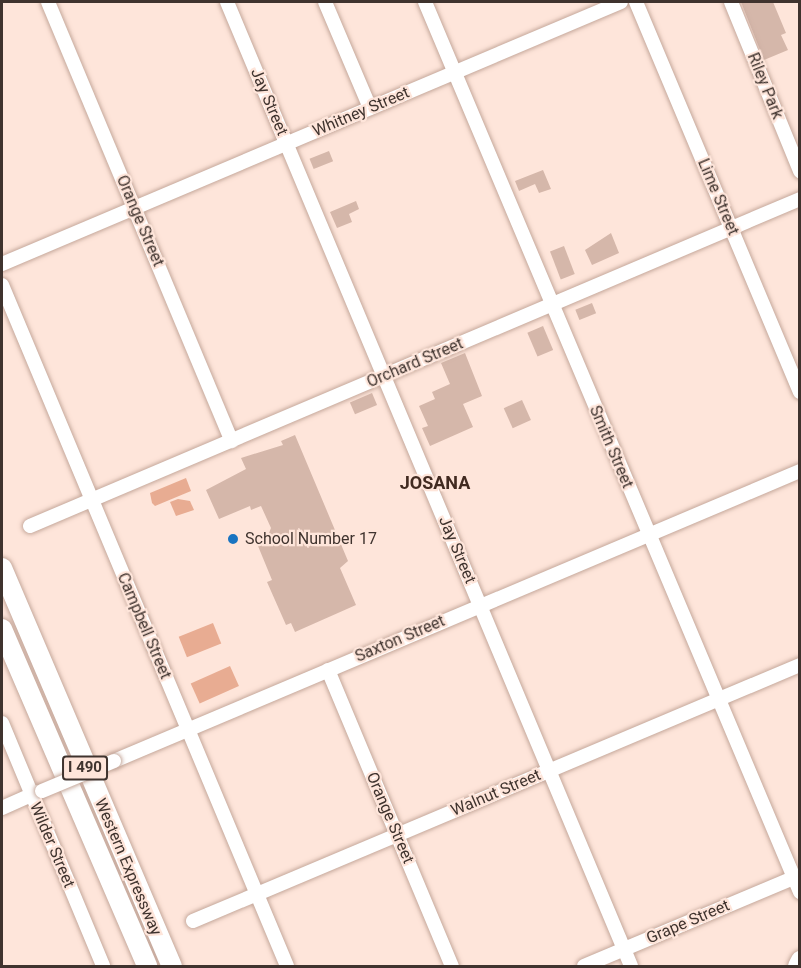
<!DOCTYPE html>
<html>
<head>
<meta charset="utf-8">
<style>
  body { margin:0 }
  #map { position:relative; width:801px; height:968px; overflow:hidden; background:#fee5da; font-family:Roboto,sans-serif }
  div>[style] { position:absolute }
  .green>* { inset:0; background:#e8ac92; transform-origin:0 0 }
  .building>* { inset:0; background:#d5b7aa; transform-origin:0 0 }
  .roads { filter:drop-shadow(0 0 2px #c5a89b) drop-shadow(0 0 2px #c5a89b) }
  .minor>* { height:14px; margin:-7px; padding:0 7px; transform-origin:7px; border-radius:7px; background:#fff }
  .major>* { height:18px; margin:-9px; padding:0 9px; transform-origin:9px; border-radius:9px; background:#fff }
  .highway>* { height:20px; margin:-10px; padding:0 10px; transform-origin:10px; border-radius:10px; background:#fff }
  .bridges { filter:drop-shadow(0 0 2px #c5a89b) drop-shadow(0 0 2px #c5a89b) }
  .minor-bridge>* { height:14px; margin:-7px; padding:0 7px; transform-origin:7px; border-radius:7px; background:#fff }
  .dots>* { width:16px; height:16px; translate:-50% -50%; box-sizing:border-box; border:3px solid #fee5da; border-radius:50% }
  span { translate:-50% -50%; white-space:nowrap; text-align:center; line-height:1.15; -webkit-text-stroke:4.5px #fee5da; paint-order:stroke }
  .shield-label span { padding:2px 4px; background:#fee5da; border:2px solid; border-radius:4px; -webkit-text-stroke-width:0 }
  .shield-label { font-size:15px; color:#3f332e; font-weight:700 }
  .street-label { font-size:16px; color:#3f332e }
  .poi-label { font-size:16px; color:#3f332e }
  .left { translate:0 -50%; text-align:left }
  .neighbourhood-label { font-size:18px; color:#412a20; font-weight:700 }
  .frame { position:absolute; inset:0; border:3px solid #3f332e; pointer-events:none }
</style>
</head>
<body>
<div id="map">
  <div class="green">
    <i style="clip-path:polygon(186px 478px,191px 491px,155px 506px,152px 503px,150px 493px)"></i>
    <i style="clip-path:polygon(178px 499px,190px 501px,194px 510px,176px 516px,170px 502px)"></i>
    <i style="left:213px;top:623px;width:22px;height:37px;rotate:68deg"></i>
    <i style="left:230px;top:666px;width:22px;height:43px;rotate:66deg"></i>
  </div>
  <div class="building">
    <i style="clip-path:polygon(741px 2px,773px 2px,786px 33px,781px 35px,788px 50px,764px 60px)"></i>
    <i style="left:329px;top:151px;width:11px;height:21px;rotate:68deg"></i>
    <i style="clip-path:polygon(543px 170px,551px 189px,539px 193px,535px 184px,519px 191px,515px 181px)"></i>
    <i style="clip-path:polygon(356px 201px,359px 209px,349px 214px,352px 222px,337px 228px,330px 212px)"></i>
    <i style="clip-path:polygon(611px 233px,619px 253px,592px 265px,585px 250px)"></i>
    <i style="left:564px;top:246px;width:30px;height:15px;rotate:69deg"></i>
    <i style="left:592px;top:303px;width:11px;height:18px;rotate:68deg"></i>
    <i style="left:543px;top:326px;width:26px;height:17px;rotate:67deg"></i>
    <i style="clip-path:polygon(465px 353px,482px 396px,463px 404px,473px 427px,430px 446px,422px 428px,428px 426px,419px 406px,435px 399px,432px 392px,450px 384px,441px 363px)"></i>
    <i style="left:372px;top:393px;width:13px;height:24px;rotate:67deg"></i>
    <i style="left:522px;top:400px;width:22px;height:20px;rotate:66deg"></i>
    <i style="clip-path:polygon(295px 435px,348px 561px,340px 568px,356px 605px,295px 632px,291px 623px,286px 625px,267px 582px,272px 580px,258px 546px,265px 543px,271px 528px,261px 506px,251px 510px,250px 506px,219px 519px,206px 490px,246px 469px,241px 458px,283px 445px,281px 441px)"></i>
  </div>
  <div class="roads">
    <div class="minor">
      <i style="left:48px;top:2px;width:476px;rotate:67.3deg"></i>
      <i style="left:227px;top:2px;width:1045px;rotate:67.26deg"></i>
      <i style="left:325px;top:2px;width:115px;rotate:67deg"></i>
      <i style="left:425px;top:2px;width:966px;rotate:67.15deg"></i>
      <i style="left:636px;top:2px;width:423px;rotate:67.2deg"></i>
      <i style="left:731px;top:2px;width:183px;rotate:67.8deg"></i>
      <i style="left:2px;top:264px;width:672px;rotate:-22.94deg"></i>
      <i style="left:2px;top:285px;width:738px;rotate:67.29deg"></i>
      <i style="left:30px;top:526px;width:837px;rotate:-23.01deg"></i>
      <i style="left:328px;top:670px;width:321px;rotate:67.3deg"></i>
      <i style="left:2px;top:723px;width:263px;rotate:67.4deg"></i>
      <i style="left:114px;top:761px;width:745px;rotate:-22.92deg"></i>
      <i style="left:2px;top:808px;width:39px;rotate:-24deg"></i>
      <i style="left:193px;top:921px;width:659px;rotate:-22.87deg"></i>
      <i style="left:584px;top:966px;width:227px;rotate:-22.8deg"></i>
    </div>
    <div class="major">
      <i style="left:797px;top:966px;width:7px;rotate:-63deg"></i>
    </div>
    <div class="highway">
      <i style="left:2px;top:568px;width:433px;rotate:66.9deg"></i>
      <i style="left:2px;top:629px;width:367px;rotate:66.7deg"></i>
    </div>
  </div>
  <div class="bridges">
    <div class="minor-bridge">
      <i style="left:42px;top:791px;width:78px;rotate:-22.6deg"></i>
    </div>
  </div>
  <div class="dots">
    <i style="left:233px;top:539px;background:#1974c1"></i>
  </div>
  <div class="shield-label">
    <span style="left:85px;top:768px">I 490</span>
  </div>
  <div class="street-label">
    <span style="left:765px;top:86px;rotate:68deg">Riley Park</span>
    <span style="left:269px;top:102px;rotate:67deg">Jay Street</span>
    <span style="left:361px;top:112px;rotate:-23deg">Whitney Street</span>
    <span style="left:718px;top:197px;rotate:67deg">Lime Street</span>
    <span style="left:140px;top:221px;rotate:67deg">Orange Street</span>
    <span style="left:415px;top:363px;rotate:-23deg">Orchard Street</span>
    <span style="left:611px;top:447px;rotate:67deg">Smith Street</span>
    <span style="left:457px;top:550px;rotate:67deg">Jay Street</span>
    <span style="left:144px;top:626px;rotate:67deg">Campbell Street</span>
    <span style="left:400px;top:639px;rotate:-23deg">Saxton Street</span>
    <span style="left:496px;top:793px;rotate:-23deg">Walnut Street</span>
    <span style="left:390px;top:818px;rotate:67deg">Orange Street</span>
    <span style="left:52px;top:845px;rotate:67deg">Wilder Street</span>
    <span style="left:128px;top:867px;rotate:67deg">Western Expressway</span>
    <span style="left:688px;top:922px;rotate:-23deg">Grape Street</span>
  </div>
  <div class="poi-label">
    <span class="left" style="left:245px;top:539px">School Number 17</span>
  </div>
  <div class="neighbourhood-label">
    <span style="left:435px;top:483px">JOSANA</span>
  </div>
  <div class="frame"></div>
</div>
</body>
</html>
